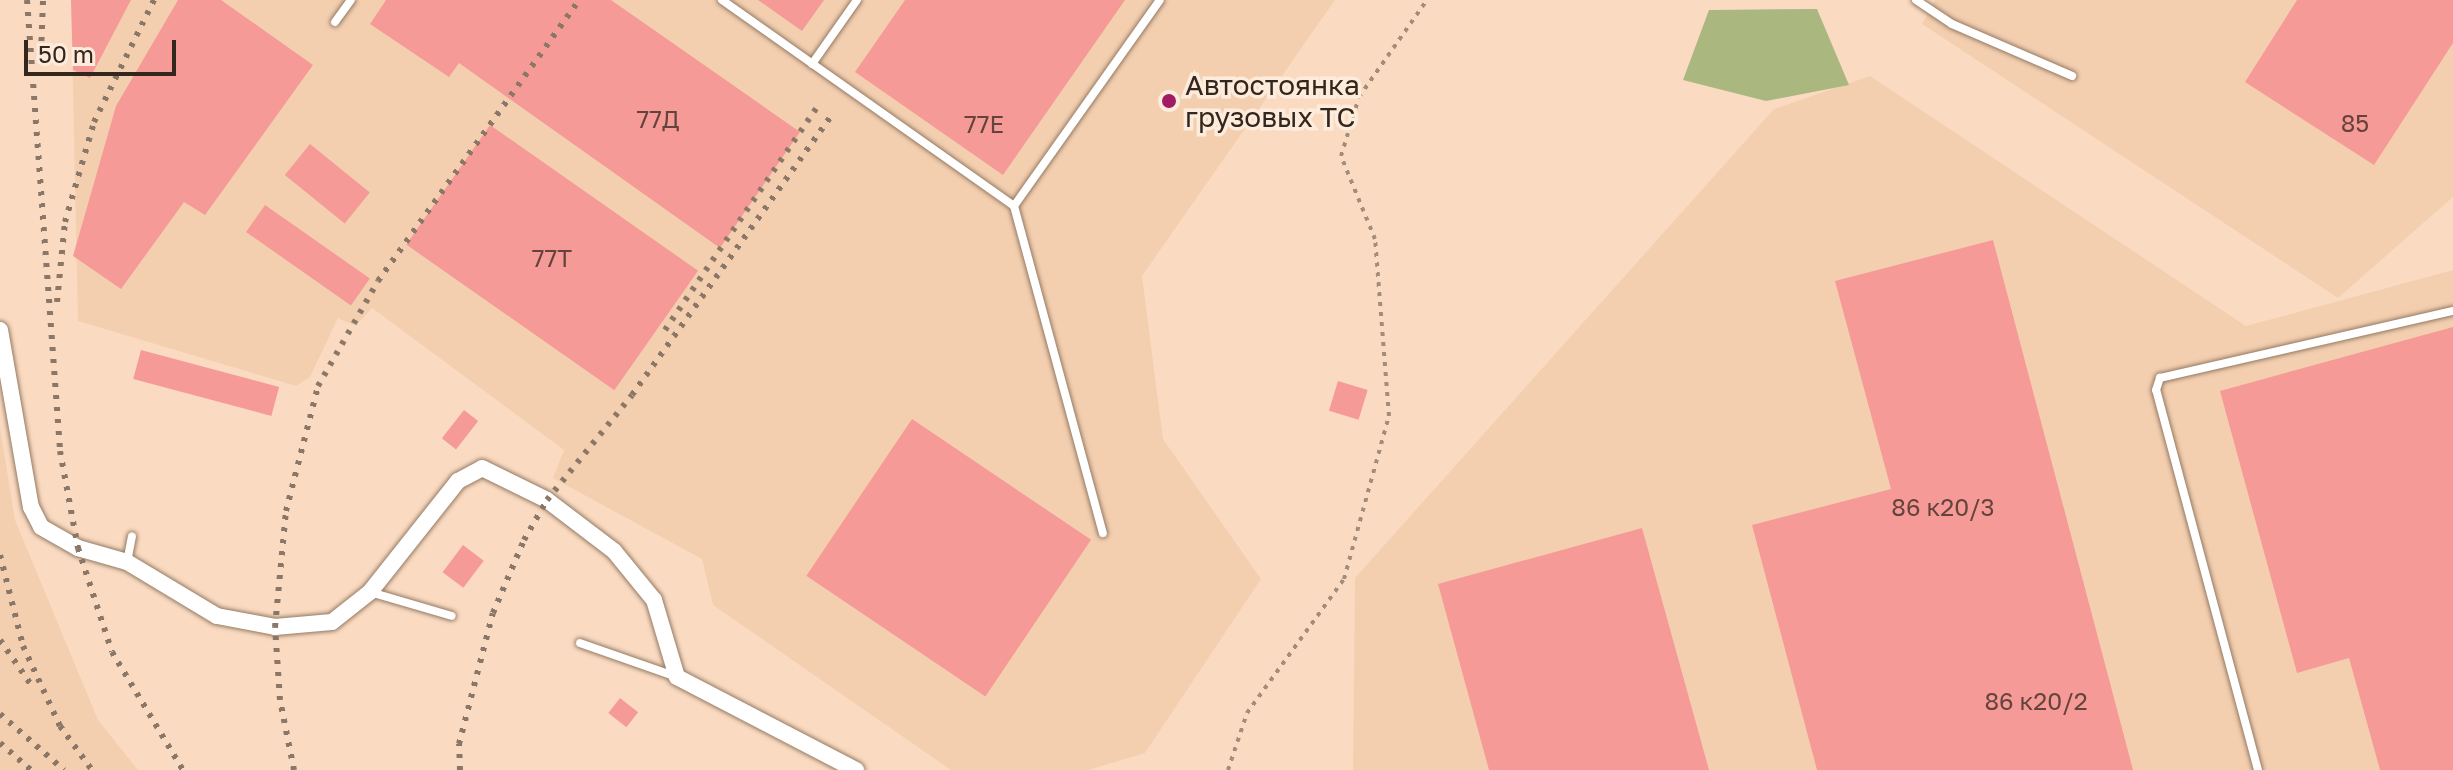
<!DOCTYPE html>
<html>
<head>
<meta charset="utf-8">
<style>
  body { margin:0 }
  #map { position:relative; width:2453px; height:770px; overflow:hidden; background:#fadbc2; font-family:"Golos Text",sans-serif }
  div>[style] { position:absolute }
  .built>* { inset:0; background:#f3cfb0 }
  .green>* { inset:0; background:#aab77f }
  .building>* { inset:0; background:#f69a97; transform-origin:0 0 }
  .path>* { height:4px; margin-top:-2px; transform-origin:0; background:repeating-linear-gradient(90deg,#a38c7a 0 4px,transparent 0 10px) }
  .roads { filter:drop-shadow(0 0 2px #957a63) drop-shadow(0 0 2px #957a63) }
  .service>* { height:8px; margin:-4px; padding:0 4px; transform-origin:4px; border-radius:4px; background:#fff }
  .minor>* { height:16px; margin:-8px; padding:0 8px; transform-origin:8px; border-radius:8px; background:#fff }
  .rail>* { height:6px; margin-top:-3px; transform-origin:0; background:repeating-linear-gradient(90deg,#8b7767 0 4px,transparent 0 12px) }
  .dots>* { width:22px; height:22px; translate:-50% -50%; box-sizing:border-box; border:4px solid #fdebdc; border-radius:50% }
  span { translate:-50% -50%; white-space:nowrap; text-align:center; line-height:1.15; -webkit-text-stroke:7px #fdebdc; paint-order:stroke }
  .number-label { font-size:24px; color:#63433c }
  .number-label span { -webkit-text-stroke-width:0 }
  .poi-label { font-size:28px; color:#32261d }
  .left { translate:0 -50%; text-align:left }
  .scale { position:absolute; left:24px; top:40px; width:152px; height:36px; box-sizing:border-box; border:4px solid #32261d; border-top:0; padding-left:10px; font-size:24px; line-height:28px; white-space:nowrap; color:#32261d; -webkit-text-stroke:6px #fdebdc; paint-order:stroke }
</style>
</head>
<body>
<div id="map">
  <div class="built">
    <i style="clip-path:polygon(71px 0,1335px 0,1142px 276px,1163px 439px,1261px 579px,1145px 753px,1088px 770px,951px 770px,713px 605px,702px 559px,553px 478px,564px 450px,372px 308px,356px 326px,338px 318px,310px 377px,296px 386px,78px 321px)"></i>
    <i style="clip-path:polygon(1935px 0,2453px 0,2453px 197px,2338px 298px,1922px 24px)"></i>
    <i style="clip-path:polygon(1870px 76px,2246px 326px,2453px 270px,2453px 770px,1353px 770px,1355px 578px,1774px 109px)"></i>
    <i style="clip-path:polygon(0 427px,15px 520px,98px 720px,138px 770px,0 770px)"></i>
  </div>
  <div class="green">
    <i style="clip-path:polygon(1817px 9px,1849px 85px,1766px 101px,1683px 80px,1709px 10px)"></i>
  </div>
  <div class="building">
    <i style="clip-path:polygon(71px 0,131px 0,90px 78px,73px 70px)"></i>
    <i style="clip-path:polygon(178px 0,221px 0,313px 65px,205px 215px,184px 202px,121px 289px,73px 256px,116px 106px)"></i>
    <i style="clip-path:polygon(386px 0,611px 0,800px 132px,720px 248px,459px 63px,449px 77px,370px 24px)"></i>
    <i style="clip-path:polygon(758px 0,824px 0,802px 31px)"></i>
    <i style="clip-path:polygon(905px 0,1125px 0,1003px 175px,855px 72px)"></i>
    <i style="clip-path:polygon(2297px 0,2453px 0,2453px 43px,2374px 165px,2245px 82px)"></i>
    <i style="left:490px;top:125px;width:254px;height:146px;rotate:35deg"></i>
    <i style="left:310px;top:144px;width:77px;height:40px;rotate:39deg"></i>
    <i style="left:265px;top:205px;width:128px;height:33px;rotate:35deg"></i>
    <i style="clip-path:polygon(1993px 240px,2133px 770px,1817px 770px,1752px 525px,1891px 489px,1835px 281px)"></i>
    <i style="clip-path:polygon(2453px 327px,2453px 770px,2380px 770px,2349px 658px,2297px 673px,2220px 391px)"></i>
    <i style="left:141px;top:350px;width:143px;height:30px;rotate:15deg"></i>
    <i style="left:1338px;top:381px;width:31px;height:31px;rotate:17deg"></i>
    <i style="left:464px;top:410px;width:18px;height:36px;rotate:38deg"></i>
    <i style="left:912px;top:419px;width:216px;height:189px;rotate:34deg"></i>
    <i style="clip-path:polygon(1642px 528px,1709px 770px,1489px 770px,1438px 584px)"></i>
    <i style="left:463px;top:545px;width:26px;height:34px;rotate:37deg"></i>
    <i style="left:620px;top:698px;width:23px;height:19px;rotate:38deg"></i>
  </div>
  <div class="path">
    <i style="left:1228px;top:770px;width:60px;rotate:-71.6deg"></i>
    <i style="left:1247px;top:713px;width:165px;rotate:-54.1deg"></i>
    <i style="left:1344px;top:579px;width:169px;rotate:-74.6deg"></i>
    <i style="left:1389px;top:416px;width:178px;rotate:-94.5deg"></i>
    <i style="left:1375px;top:239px;width:90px;rotate:-112.3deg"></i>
    <i style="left:1341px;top:156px;width:62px;rotate:-73deg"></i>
    <i style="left:1359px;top:97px;width:118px;rotate:-55deg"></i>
  </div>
  <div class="roads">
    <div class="service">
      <i style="left:722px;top:0;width:357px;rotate:35.2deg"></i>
      <i style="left:1014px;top:206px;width:339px;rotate:74.8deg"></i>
      <i style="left:1916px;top:0;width:43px;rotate:33.7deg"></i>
      <i style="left:1952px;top:24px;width:131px;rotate:23.4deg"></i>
      <i style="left:335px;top:22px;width:27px;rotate:-54deg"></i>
      <i style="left:812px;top:64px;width:78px;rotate:-54.9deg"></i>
      <i style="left:1014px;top:206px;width:252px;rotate:-54.7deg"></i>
      <i style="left:127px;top:562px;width:26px;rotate:-79deg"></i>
      <i style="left:370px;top:592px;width:85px;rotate:16.3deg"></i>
      <i style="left:580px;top:643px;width:103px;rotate:19.3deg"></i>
      <i style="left:2258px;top:770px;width:393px;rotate:-105deg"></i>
      <i style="left:2156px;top:390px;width:13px;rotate:-72deg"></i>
      <i style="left:2160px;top:378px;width:301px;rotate:-12.9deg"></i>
    </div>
    <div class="minor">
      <i style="left:0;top:330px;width:180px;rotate:80.1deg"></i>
      <i style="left:31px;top:507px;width:22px;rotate:63deg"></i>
      <i style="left:41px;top:527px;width:43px;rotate:29.6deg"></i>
      <i style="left:78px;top:548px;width:51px;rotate:15.9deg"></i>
      <i style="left:127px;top:562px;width:105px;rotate:31deg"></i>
      <i style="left:217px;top:616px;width:59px;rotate:10.7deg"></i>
      <i style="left:275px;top:627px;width:57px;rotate:-5deg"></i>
      <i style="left:332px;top:622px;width:48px;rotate:-38.3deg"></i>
      <i style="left:370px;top:592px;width:142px;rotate:-51.6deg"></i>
      <i style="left:458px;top:481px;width:27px;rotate:-28deg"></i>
      <i style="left:482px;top:468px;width:72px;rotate:26.2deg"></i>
      <i style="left:547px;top:500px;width:84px;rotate:37.3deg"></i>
      <i style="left:614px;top:551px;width:63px;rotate:50.8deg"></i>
      <i style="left:654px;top:600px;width:80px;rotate:73.4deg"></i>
      <i style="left:677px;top:677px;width:202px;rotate:27.5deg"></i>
    </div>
  </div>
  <div class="rail">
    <i style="left:27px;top:0;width:452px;rotate:85.8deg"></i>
    <i style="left:60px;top:451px;width:99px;rotate:79.5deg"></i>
    <i style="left:78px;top:548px;width:109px;rotate:71.9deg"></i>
    <i style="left:112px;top:652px;width:138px;rotate:59deg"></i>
    <i style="left:41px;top:53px;width:53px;rotate:-87.8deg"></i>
    <i style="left:57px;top:302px;width:80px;rotate:-84.3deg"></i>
    <i style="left:65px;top:222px;width:104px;rotate:-73.8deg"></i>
    <i style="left:94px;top:122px;width:136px;rotate:-63.8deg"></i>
    <i style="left:665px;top:330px;width:271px;rotate:-55.7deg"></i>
    <i style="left:0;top:555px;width:94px;rotate:75.8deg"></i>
    <i style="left:23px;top:646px;width:88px;rotate:65.2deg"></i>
    <i style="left:60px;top:726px;width:54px;rotate:54deg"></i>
    <i style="left:0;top:640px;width:56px;rotate:55.2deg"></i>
    <i style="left:0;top:714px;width:85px;rotate:41.2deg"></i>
    <i style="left:0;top:743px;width:41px;rotate:41.1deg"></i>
    <i style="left:294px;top:770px;width:71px;rotate:-101.3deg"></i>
    <i style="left:280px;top:700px;width:73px;rotate:-93.9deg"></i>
    <i style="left:275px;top:627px;width:117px;rotate:-84.6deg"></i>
    <i style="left:286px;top:511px;width:129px;rotate:-75.6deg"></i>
    <i style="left:318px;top:386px;width:121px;rotate:-60.3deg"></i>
    <i style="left:378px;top:281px;width:345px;rotate:-54.4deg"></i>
    <i style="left:460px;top:770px;width:26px;rotate:-92deg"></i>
    <i style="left:459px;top:744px;width:135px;rotate:-75.5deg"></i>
    <i style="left:493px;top:613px;width:79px;rotate:-67deg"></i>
    <i style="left:524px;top:540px;width:46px;rotate:-60.1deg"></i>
    <i style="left:547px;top:500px;width:135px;rotate:-51deg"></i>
    <i style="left:632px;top:395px;width:341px;rotate:-54.5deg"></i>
  </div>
  <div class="dots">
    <i style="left:1169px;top:101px;background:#a21964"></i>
  </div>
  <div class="number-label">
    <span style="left:658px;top:119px">77Д</span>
    <span style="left:2355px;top:123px">85</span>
    <span style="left:984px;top:124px">77Е</span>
    <span style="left:552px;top:258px">77Т</span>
    <span style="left:1943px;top:507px">86 к20/3</span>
    <span style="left:2036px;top:701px">86 к20/2</span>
  </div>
  <div class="poi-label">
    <span class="left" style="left:1185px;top:101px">Автостоянка<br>грузовых ТС</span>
  </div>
  <div class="scale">50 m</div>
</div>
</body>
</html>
